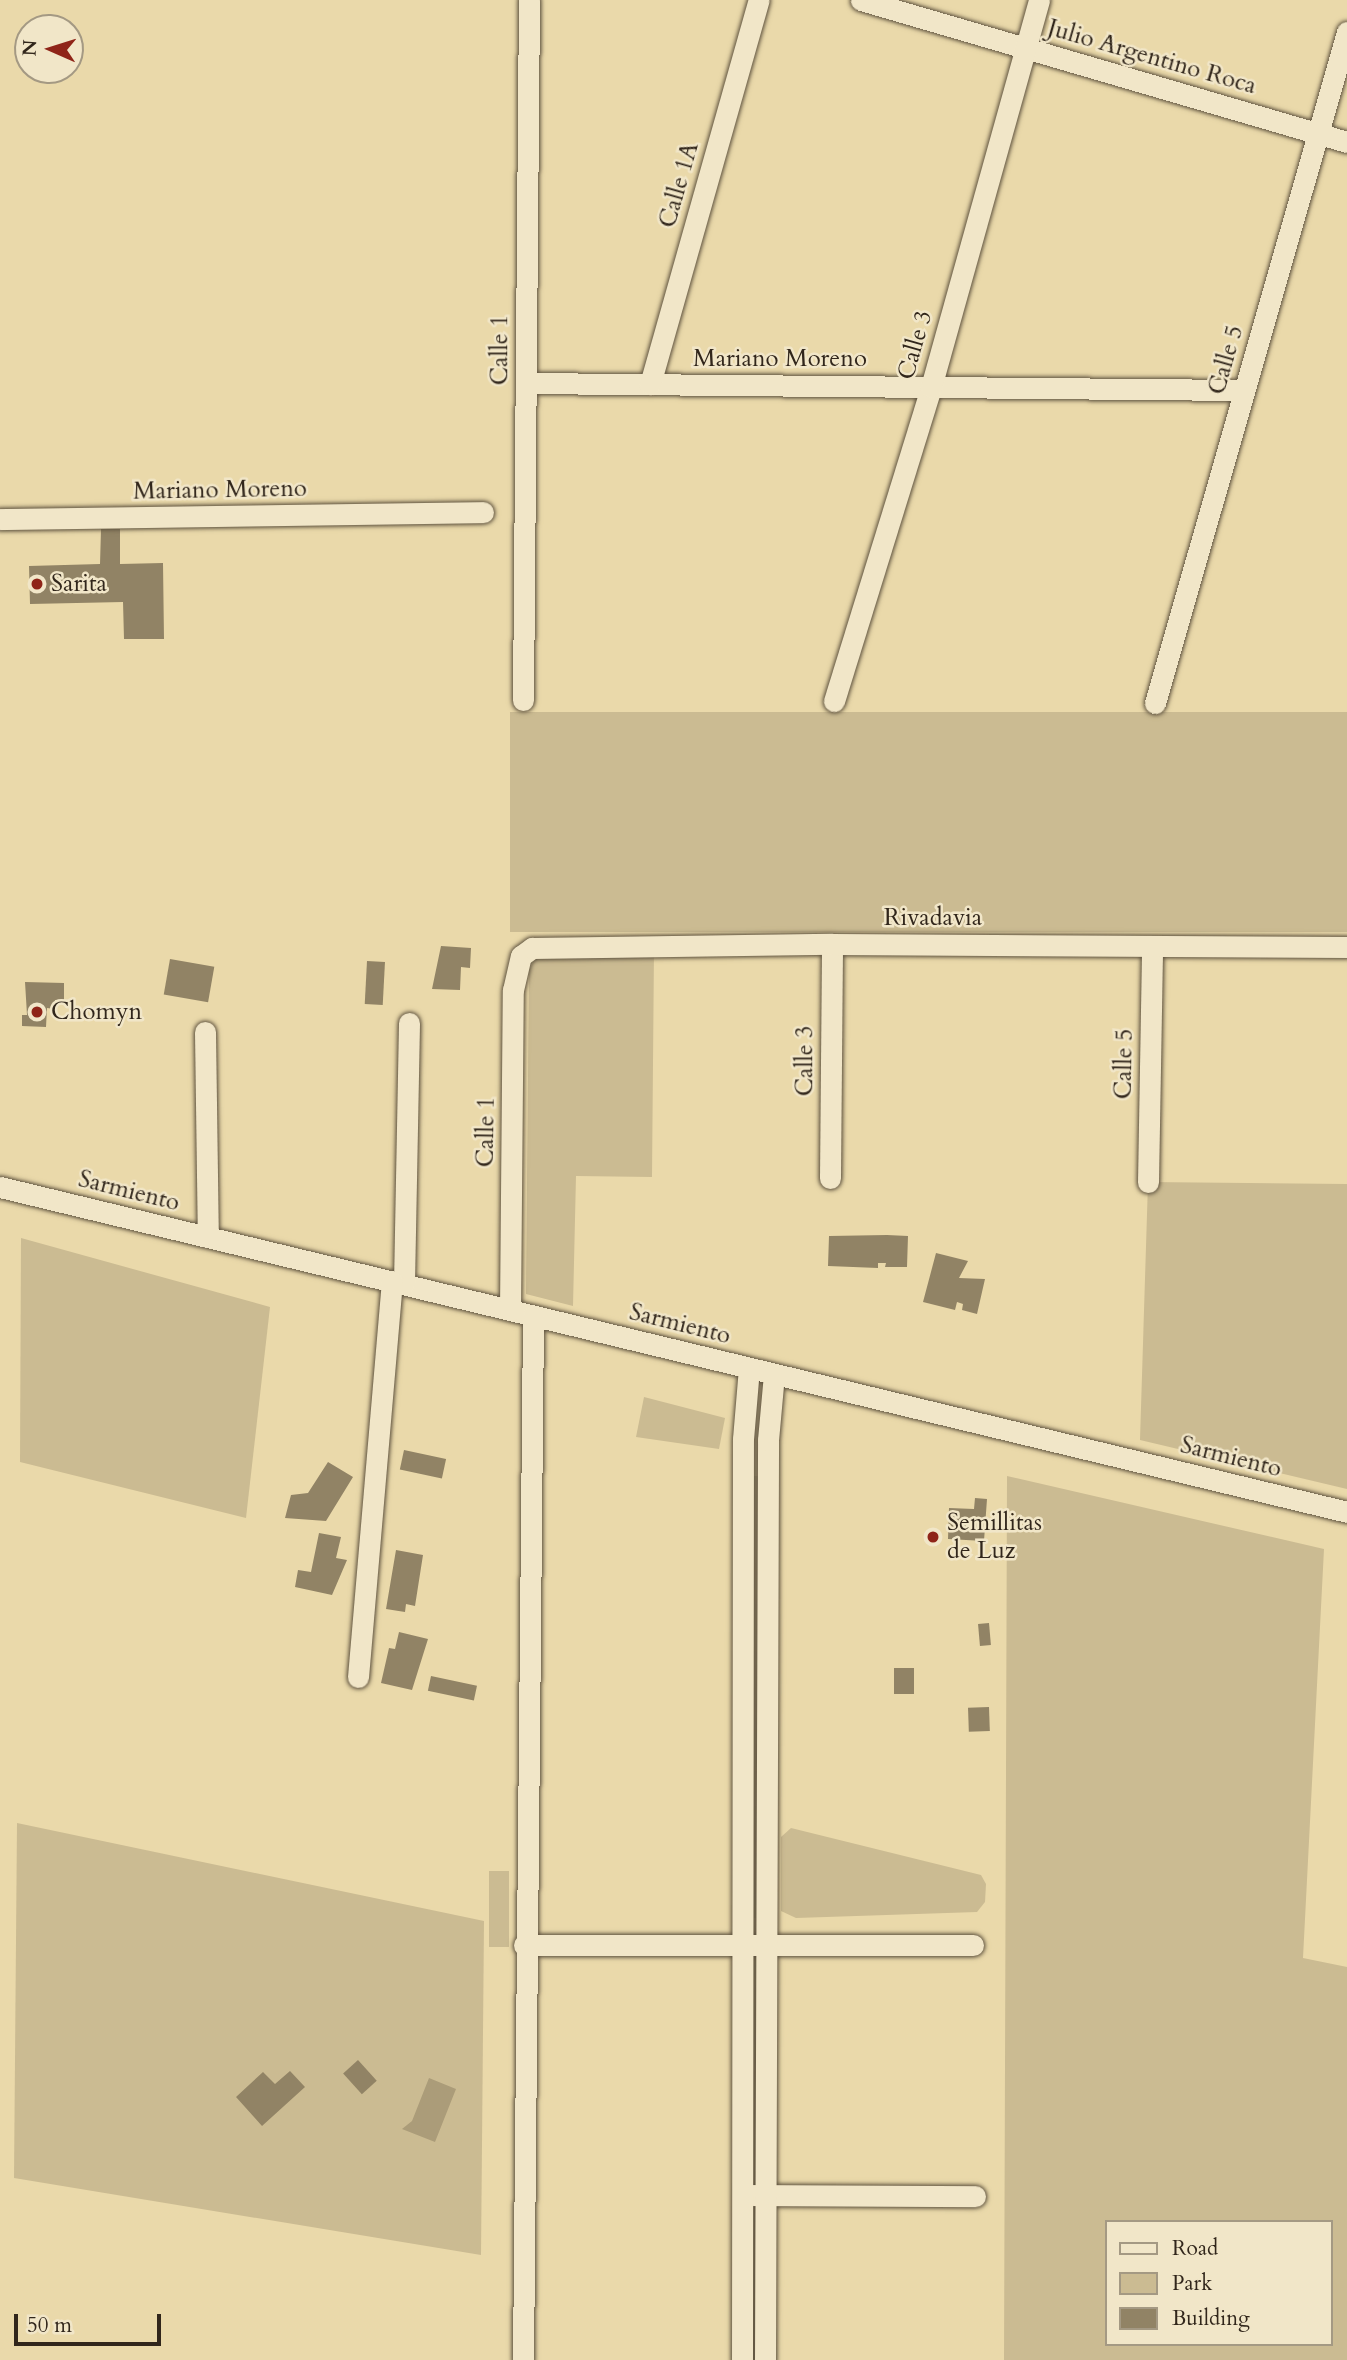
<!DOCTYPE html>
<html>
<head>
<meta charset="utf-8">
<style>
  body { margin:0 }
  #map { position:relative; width:1347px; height:2360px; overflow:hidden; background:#ead9aa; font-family:Cardo,serif }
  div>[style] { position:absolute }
  .green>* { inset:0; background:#cbbb92; transform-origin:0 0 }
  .water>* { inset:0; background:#ab9c79 }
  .building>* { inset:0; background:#918365; transform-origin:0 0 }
  .roads { filter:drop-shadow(0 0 2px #5f533f) drop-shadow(0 0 2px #5f533f) }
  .minor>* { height:21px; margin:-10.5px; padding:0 10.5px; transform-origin:10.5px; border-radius:10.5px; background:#f1e6c8 }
  .dots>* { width:19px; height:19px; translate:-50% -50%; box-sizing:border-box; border:4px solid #f1e6c8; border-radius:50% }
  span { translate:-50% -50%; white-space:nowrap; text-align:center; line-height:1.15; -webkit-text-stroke:5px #f1e6c8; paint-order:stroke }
  .street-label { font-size:24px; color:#31261b }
  .poi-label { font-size:24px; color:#31261b }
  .left { translate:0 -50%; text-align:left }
  .legend { position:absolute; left:1105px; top:2220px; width:228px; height:126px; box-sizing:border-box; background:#f1e6c8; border:2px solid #a49983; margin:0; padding:9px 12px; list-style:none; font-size:21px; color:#31261b }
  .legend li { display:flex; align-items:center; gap:14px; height:35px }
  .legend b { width:35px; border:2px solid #a49983 }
  .north { position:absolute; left:14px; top:14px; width:70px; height:70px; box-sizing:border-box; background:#f1e6c8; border:2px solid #a49983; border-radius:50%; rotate:273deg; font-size:19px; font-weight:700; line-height:28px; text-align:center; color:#31261b }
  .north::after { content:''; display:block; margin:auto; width:24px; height:32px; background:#8f2418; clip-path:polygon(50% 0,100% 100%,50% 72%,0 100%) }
  .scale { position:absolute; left:14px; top:2314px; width:147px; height:32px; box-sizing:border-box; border:4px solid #31261b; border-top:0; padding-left:9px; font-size:21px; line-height:24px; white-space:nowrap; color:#31261b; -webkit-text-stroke:5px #f1e6c8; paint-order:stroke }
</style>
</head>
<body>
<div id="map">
  <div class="green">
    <i style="left:510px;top:712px;width:837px;height:220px"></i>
    <i style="clip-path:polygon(654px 950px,652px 1177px,576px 1176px,573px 1306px,526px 1294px,529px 970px,536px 957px)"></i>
    <i style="clip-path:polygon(1148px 1182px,1347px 1184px,1347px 1489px,1140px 1440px)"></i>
    <i style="clip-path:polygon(21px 1238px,270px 1307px,246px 1518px,20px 1462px)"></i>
    <i style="clip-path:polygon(644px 1397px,725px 1418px,719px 1449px,636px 1437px)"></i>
    <i style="left:754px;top:1476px;width:4px;height:442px"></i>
    <i style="clip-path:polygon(evenodd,1007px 1476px,1324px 1549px,1303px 1958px,1347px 1967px,1347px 2360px,1004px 2360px,1007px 1476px,1107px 2222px,1331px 2222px,1331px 2344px,1107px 2344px,1107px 2222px)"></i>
    <i style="clip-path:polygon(17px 1823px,484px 1921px,481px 2255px,14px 2178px)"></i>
    <i style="clip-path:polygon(791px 1828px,981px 1875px,986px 1884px,985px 1902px,977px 1912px,796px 1918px,781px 1911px,781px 1837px)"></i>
    <i style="left:489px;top:1871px;width:20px;height:76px"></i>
  </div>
  <div class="water">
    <i style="clip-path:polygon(429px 2078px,456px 2089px,435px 2142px,402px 2129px,412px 2121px)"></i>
  </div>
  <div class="building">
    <i style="clip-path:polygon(101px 529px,120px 529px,120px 564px,163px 563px,164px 639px,124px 639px,123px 602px,30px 604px,29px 566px,100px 564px)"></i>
    <i style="clip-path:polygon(441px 946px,471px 948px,470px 968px,461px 967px,460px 990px,432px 989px)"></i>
    <i style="left:170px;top:959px;width:45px;height:36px;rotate:10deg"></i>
    <i style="left:367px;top:961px;width:18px;height:43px;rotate:3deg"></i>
    <i style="clip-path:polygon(25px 982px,64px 983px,64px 1000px,55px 1000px,55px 1009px,47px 1008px,46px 1027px,22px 1026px,22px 1015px,27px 1015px)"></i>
    <i style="clip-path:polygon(887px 1235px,908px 1236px,907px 1267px,885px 1267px,886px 1263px,878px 1263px,878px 1268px,828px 1266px,829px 1236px)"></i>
    <i style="clip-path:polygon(936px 1253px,968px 1261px,959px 1278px,985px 1279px,977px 1314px,962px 1310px,963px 1304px,957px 1302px,955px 1310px,923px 1302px)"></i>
    <i style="left:404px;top:1450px;width:43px;height:20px;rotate:12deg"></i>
    <i style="clip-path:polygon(328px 1462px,353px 1477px,326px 1521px,285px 1518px,291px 1495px,308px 1493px)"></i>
    <i style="clip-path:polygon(975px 1498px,987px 1499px,984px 1541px,948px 1539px,949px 1508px,974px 1509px)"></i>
    <i style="clip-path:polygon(319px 1533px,341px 1537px,336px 1558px,347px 1560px,332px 1595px,295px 1587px,298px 1570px,311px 1572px)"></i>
    <i style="clip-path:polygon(396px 1550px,423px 1555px,415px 1606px,406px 1604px,405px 1612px,386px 1609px)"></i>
    <i style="left:989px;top:1623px;width:22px;height:11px;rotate:85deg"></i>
    <i style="clip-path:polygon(399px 1632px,428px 1639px,412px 1690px,381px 1683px,389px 1648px,395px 1649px)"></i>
    <i style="left:894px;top:1668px;width:20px;height:26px"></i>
    <i style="left:431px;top:1676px;width:47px;height:15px;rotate:12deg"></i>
    <i style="left:989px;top:1707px;width:24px;height:21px;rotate:88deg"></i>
    <i style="left:358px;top:2060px;width:28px;height:20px;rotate:48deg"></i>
    <i style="clip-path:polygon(290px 2071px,305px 2087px,262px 2126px,236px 2097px,263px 2072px,275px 2084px)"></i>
  </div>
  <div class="roads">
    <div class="minor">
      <i style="left:861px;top:0;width:506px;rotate:16.29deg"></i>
      <i style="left:526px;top:383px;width:718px;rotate:0.56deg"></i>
      <i style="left:650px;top:384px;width:399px;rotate:-74.2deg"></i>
      <i style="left:0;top:519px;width:483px;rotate:-0.8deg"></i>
      <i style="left:523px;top:700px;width:700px;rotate:-89.51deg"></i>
      <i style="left:834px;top:701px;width:329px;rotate:-72.8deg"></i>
      <i style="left:931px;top:387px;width:402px;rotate:-74.4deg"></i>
      <i style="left:1155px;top:703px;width:698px;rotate:-74.03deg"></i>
      <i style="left:205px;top:1032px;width:205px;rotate:89.2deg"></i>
      <i style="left:830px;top:1178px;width:234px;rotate:-89.5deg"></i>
      <i style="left:1148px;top:1182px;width:236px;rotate:-89deg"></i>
      <i style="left:0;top:1187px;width:1386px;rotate:13.56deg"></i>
      <i style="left:404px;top:1284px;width:261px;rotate:-88.9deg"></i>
      <i style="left:510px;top:1310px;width:320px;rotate:-89.5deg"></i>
      <i style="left:513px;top:990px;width:35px;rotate:-77deg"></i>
      <i style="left:521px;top:956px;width:14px;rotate:-36deg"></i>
      <i style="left:532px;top:948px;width:300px;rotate:-0.8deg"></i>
      <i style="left:832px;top:944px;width:515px;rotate:0.33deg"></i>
      <i style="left:358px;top:1677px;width:397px;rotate:-85.1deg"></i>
      <i style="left:524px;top:1945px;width:449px"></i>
      <i style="left:753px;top:2195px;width:222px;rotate:0.3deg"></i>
      <i style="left:523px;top:2360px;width:1044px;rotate:-89.45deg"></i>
      <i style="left:742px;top:2360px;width:921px;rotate:-89.94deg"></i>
      <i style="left:743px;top:1439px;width:71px;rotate:-85.2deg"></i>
      <i style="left:765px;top:2360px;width:920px;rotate:-89.81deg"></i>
      <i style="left:768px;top:1440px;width:66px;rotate:-84.8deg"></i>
    </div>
  </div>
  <div class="dots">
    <i style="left:37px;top:584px;background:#8f2418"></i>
    <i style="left:37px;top:1012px;background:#8f2418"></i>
    <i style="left:933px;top:1537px;background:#8f2418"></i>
  </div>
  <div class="street-label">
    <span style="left:1152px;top:57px;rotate:16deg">Julio Argentino Roca</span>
    <span style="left:679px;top:185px;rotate:-74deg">Calle 1A</span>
    <span style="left:915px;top:345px;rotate:-74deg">Calle 3</span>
    <span style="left:500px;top:350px;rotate:-90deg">Calle 1</span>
    <span style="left:780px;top:359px">Mariano Moreno</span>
    <span style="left:1226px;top:360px;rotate:-74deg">Calle 5</span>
    <span style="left:220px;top:490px;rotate:-1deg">Mariano Moreno</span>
    <span style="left:933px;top:918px">Rivadavia</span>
    <span style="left:805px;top:1061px;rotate:-90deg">Calle 3</span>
    <span style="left:1124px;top:1064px;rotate:-89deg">Calle 5</span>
    <span style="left:486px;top:1132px;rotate:-89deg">Calle 1</span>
    <span style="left:129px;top:1191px;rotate:14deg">Sarmiento</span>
    <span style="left:680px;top:1324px;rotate:14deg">Sarmiento</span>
    <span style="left:1231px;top:1457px;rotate:14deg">Sarmiento</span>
  </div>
  <div class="poi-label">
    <span class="left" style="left:51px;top:584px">Sarita</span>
    <span class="left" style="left:51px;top:1012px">Chomyn</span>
    <span class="left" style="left:947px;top:1537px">Semillitas<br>de Luz</span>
  </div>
  <ul class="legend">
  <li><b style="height:9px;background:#f1e6c8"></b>Road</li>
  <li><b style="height:19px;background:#cbbb92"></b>Park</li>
  <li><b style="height:19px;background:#918365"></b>Building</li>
  </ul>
  <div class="north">N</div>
  <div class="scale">50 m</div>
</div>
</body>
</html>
